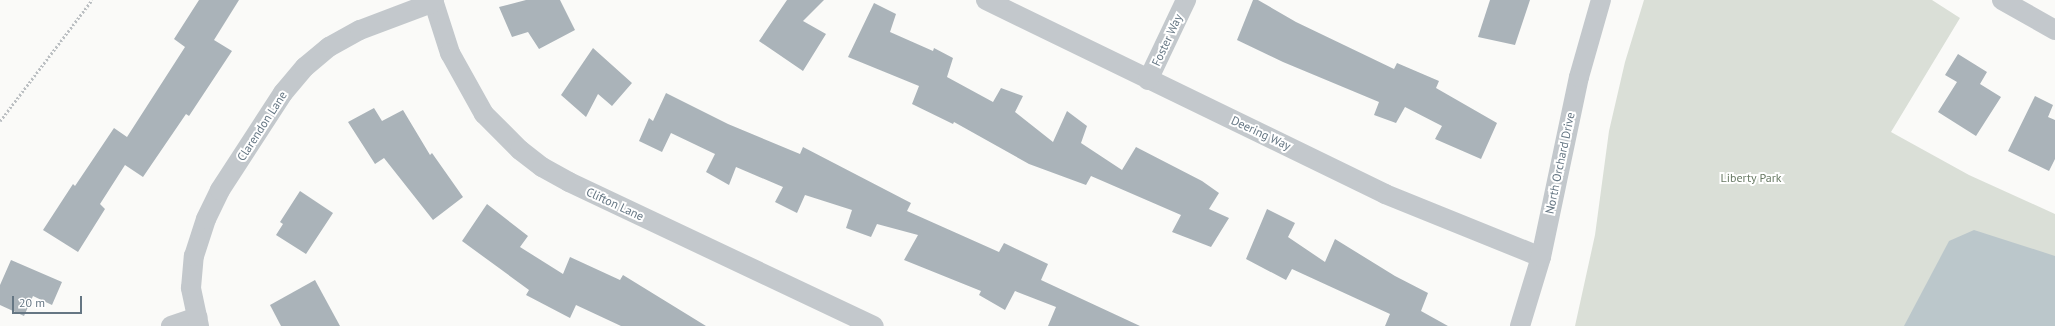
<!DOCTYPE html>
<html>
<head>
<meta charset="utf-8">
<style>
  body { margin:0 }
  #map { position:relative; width:2055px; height:326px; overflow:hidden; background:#fafaf8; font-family:"PT Sans",sans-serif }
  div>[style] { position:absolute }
  .green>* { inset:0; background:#dadfd7 }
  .water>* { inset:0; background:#bbc7cb }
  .building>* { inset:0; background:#aab3b9 }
  .path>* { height:2.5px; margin-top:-1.25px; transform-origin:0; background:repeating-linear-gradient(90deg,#bbbfc2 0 2px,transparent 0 4px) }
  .street>* { height:20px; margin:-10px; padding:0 10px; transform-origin:10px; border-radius:10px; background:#c3c8cc }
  span { translate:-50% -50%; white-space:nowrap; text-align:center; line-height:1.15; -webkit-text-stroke:4px #fff; paint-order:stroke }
  .street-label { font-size:12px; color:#657683 }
  .park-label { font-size:12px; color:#687a64 }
  .scale { position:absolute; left:12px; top:296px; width:70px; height:18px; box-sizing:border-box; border:2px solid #657683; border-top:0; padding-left:5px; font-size:12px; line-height:14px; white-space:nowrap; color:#657683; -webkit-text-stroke:3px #fff; paint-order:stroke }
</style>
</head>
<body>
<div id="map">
  <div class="green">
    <i style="clip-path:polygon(1644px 0,1932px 0,1960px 18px,1891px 132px,1969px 175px,2055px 214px,2055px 326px,1575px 326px,1595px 235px,1609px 131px,1625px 62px)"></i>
  </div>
  <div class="water">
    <i style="clip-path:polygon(1974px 230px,2055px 256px,2055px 326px,1904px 326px,1949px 241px)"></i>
  </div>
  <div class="building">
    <i style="clip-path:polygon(199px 0,239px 0,214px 40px,232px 51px,189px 116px,186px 114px,143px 177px,125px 165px,100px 204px,105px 209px,78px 252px,43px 230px,73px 184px,75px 186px,114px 128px,127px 137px,185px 47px,174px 39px)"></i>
    <i style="clip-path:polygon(526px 0,560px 0,575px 30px,539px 49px,528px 32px,512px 37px,499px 7px)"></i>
    <i style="clip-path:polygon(787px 0,824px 0,803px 21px,826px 34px,803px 71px,759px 41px)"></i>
    <i style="clip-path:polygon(1253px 0,1258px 0,1296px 22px,1394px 69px,1397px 63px,1439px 81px,1436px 88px,1497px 123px,1481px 159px,1435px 139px,1442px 126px,1405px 107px,1396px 123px,1374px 115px,1379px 102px,1283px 62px,1237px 40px)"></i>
    <i style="clip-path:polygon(1490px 0,1530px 0,1515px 45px,1478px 37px)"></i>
    <i style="clip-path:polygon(874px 3px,896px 14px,890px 32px,933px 51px,934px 48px,953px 58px,947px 77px,993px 102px,1001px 88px,1023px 96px,1015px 112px,1053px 142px,1067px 111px,1087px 126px,1081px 143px,1122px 170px,1136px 147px,1202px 181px,1219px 193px,1209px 209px,1229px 218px,1211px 247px,1172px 232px,1181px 215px,1091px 176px,1086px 185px,1029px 164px,954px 122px,953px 124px,912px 104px,919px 86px,848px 57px)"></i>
    <i style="clip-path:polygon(593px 48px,632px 83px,612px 106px,598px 94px,586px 117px,561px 95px)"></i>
    <i style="clip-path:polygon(1958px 54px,1987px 72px,1980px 84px,2001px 97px,1976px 136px,1938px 112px,1957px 82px,1945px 75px)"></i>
    <i style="clip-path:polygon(666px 93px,728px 124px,800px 154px,803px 147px,911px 203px,907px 211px,999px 252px,1004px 243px,1048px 264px,1041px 280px,1140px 326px,1048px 326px,1056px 307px,1015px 291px,1005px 310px,979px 295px,981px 291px,904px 260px,918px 235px,877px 224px,871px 237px,846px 228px,852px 210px,805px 195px,797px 213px,775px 202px,783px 187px,736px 167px,729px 185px,706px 172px,715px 154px,671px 133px,662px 152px,639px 141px,649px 118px,653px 121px)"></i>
    <i style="clip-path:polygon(2035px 96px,2053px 105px,2048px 117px,2055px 120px,2055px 159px,2049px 171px,2008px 151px)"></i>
    <i style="clip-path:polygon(374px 108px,382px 121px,403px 110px,430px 155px,432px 153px,463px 197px,433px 220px,384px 158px,375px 164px,348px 122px)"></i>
    <i style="clip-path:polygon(300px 191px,333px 213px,306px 254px,276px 235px,283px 224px,280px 222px)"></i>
    <i style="clip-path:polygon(487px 204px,528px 236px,520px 247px,563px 274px,570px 257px,620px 280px,623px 275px,706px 326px,621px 326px,576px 305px,570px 318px,526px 295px,529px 290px,462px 241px)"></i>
    <i style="clip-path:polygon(1267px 209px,1295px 223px,1288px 237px,1325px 262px,1335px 239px,1395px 276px,1428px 293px,1421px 311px,1448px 326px,1385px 326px,1390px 314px,1292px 269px,1286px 280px,1246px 259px)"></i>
    <i style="clip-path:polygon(11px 260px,62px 282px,52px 305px,33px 296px,24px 316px,0 305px,0 285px)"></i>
    <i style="clip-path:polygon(315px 280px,340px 326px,281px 326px,270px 305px)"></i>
  </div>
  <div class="path">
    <i style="left:0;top:121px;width:152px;rotate:-52.8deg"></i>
  </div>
  <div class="street">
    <i style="left:433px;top:0;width:56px;rotate:72.2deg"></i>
    <i style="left:450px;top:53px;width:70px;rotate:60.9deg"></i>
    <i style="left:484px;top:114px;width:51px;rotate:45deg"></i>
    <i style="left:520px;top:150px;width:28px;rotate:38deg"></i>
    <i style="left:542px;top:167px;width:31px;rotate:29deg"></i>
    <i style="left:569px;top:182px;width:337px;rotate:25.3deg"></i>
    <i style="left:986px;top:0;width:444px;rotate:25.9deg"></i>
    <i style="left:1385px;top:194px;width:168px;rotate:22deg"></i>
    <i style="left:2002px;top:0;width:61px;rotate:29.5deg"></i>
    <i style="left:1148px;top:80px;width:89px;rotate:-64.6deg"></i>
    <i style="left:171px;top:326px;width:28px;rotate:-19deg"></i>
    <i style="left:199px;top:326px;width:39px;rotate:-102deg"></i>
    <i style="left:191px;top:288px;width:32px;rotate:-85deg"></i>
    <i style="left:194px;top:256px;width:39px;rotate:-72deg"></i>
    <i style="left:206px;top:219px;width:32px;rotate:-64deg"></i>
    <i style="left:220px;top:190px;width:116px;rotate:-57deg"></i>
    <i style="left:283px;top:93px;width:34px;rotate:-50deg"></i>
    <i style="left:305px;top:67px;width:31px;rotate:-40deg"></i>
    <i style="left:329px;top:47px;width:35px;rotate:-29deg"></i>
    <i style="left:360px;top:30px;width:79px;rotate:-20.7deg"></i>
    <i style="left:1520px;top:326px;width:72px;rotate:-73.1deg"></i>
    <i style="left:1541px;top:257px;width:184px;rotate:-78.1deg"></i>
    <i style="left:1579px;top:77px;width:80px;rotate:-74.1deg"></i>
  </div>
  <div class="street-label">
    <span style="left:1167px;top:40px;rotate:-65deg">Foster Way</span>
    <span style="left:262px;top:126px;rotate:-57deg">Clarendon Lane</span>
    <span style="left:1261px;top:133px;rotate:25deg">Deering Way</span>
    <span style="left:1560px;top:163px;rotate:-78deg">North Orchard Drive</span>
    <span style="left:615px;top:204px;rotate:25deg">Clifton Lane</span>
  </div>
  <div class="park-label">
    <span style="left:1751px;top:178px">Liberty Park</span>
  </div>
  <div class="scale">20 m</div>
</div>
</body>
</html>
